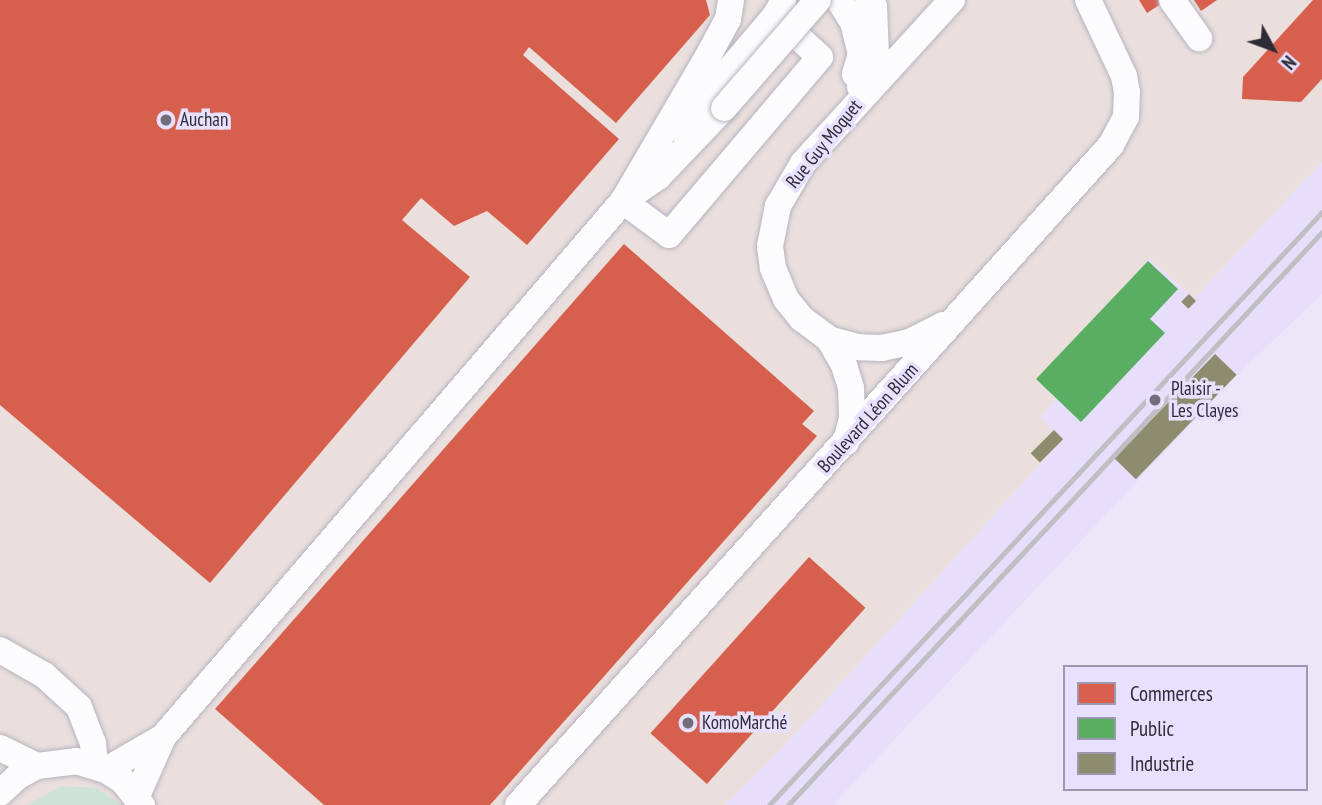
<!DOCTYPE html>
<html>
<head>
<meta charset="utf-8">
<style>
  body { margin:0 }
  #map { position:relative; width:1322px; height:805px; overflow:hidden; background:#ece7f8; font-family:"PT Sans Narrow",sans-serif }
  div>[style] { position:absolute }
  .commercial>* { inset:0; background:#eadfdd }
  .built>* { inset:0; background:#e6defb }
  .green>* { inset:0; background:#cde3d5 }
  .shops>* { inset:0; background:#d6604d; transform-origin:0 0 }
  .public>* { inset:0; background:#5aae61 }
  .industry>* { inset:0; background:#8c8c6e; transform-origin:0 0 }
  .roads { filter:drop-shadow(0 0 2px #b7b3c0) drop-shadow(0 0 2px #b7b3c0) }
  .minor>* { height:26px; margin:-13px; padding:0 13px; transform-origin:13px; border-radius:13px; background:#fcfbfe }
  .rail>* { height:5px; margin:-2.5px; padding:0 2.5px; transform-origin:2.5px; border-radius:2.5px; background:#bfbec2 }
  .bridges { filter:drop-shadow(0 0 2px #b7b3c0) drop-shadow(0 0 2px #b7b3c0) }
  .minor-bridge>* { height:26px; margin:-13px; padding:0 13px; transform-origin:13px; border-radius:13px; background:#fcfbfe }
  .dots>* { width:19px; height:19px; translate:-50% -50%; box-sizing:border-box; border:4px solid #e8e0ff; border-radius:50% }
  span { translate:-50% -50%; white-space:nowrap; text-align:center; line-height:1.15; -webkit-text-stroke:7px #e8e0ff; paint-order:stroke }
  .poi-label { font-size:19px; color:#2f2c37 }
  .left { translate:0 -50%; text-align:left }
  .street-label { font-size:19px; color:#2f2c37 }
  .legend { position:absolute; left:1063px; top:665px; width:245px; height:126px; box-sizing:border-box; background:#e8e0ff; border:2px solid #9e98af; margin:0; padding:9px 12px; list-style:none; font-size:21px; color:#2f2c37 }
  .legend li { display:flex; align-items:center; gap:14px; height:35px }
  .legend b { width:35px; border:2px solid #9e98af }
  .north { position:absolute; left:1238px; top:14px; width:70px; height:70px; -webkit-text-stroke:5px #e8e0ff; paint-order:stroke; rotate:131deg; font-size:19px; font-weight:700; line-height:28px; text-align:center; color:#2f2c37 }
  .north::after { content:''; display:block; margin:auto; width:24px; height:32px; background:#2f2c37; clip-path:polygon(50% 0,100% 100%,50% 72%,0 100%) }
</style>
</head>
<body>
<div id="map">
  <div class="commercial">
    <i style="clip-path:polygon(0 0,1322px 0,1322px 162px,1194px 299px,1150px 259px,1036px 379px,1057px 399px,1063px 439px,787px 743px,725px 805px,0 805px)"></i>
  </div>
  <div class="built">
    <i style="clip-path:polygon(1322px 162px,1322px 294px,1237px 375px,833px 805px,725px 805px,787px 743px,1063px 439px,1040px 417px,1056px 399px,1036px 379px,1150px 259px,1194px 299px)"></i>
  </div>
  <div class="green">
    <i style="clip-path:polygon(62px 786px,96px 788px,123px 805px,27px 805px)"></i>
  </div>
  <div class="shops">
    <i style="clip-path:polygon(0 0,706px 0,710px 15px,616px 123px,529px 47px,523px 55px,619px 139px,527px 245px,487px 211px,454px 226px,421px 198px,402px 220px,470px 277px,210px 583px,0 405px)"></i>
    <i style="clip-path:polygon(1139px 0,1163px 0,1164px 2px,1147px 13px)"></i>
    <i style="clip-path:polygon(1194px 0,1217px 0,1201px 11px)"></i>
    <i style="clip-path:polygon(1313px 0,1322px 0,1322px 79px,1301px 102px,1242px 99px,1243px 77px)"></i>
    <i style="clip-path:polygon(624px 244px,814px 411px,802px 424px,817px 436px,490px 805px,324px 805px,215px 709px)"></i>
    <i style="left:809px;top:557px;width:76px;height:237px;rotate:42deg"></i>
  </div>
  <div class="public">
    <i style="clip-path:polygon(1148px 261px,1178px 289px,1150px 319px,1165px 333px,1081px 422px,1036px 379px)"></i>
  </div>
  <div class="industry">
    <i style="left:1189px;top:294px;width:10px;height:11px;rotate:45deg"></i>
    <i style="left:1215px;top:354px;width:30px;height:145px;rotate:44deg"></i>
    <i style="left:1054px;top:430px;width:13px;height:33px;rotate:45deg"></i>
  </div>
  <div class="roads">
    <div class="minor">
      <i style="left:839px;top:0;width:26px;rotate:58deg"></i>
      <i style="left:853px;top:22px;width:33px;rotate:76deg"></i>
      <i style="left:861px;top:54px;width:21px;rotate:107deg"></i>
      <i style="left:1172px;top:0;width:47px;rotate:54.6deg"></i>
      <i style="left:860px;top:87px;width:36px;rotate:-63deg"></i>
      <i style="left:876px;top:55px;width:48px;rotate:-92.4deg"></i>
      <i style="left:874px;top:7px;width:9px;rotate:-131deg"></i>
      <i style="left:684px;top:132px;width:29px;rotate:-61deg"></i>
      <i style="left:698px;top:107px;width:119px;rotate:-49.8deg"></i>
      <i style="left:775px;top:16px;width:16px;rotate:-60deg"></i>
      <i style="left:630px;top:196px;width:34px;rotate:-34deg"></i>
      <i style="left:658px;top:177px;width:95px;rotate:-46.3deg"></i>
      <i style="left:623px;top:201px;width:57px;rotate:36.5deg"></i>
      <i style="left:669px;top:235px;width:233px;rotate:-49.7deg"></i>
      <i style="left:820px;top:57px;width:61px;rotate:-137.7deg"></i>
      <i style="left:943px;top:325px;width:37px;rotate:153deg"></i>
      <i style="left:910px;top:342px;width:29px;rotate:168deg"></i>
      <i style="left:882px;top:348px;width:24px;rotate:-178deg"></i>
      <i style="left:858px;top:347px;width:30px;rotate:-165deg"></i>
      <i style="left:829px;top:339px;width:34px;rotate:-143deg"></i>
      <i style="left:802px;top:319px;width:26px;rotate:-129deg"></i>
      <i style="left:786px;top:299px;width:34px;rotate:-113deg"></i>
      <i style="left:773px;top:268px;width:22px;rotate:-98deg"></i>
      <i style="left:770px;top:246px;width:41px;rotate:-78.7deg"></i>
      <i style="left:778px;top:206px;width:50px;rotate:-59.8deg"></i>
      <i style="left:803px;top:163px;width:221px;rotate:-47.6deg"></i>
      <i style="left:829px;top:339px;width:30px;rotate:60deg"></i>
      <i style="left:844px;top:365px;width:24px;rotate:73deg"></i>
      <i style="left:851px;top:388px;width:30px;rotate:88deg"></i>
      <i style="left:852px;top:418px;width:25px;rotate:104deg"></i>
      <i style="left:0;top:650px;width:51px;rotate:29.6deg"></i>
      <i style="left:44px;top:675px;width:47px;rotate:42.4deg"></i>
      <i style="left:79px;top:707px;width:39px;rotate:69deg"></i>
      <i style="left:93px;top:743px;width:22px;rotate:85deg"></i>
      <i style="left:163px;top:737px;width:706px;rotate:-49.36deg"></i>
      <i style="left:623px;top:201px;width:166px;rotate:-59.6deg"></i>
      <i style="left:707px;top:58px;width:44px;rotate:-61.7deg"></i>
      <i style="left:728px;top:19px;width:19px;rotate:-81deg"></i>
      <i style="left:0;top:748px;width:41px;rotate:25.9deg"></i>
      <i style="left:106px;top:770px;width:66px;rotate:-30.1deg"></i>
      <i style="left:163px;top:737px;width:64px;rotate:113.8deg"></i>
      <i style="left:0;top:793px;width:23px;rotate:-43deg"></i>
      <i style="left:17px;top:777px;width:23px;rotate:-29deg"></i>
      <i style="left:37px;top:766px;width:39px;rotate:-7deg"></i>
      <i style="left:76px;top:761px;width:31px;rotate:17deg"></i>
      <i style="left:106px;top:770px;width:20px;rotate:33deg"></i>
      <i style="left:123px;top:781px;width:31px;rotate:52deg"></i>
      <i style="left:518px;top:805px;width:887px;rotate:-48.06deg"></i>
      <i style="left:1111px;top:145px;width:32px;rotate:-62deg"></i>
      <i style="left:1126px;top:117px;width:25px;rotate:-88deg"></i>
      <i style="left:1127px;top:92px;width:16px;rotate:-101deg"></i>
      <i style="left:1124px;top:76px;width:84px;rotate:-115.3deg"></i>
    </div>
  </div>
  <div class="rail">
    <i style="left:769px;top:805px;width:811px;rotate:-47deg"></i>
    <i style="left:788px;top:805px;width:783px;rotate:-47.02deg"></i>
  </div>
  <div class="bridges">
    <div class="minor-bridge">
      <i style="left:724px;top:108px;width:143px;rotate:-49deg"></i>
    </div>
  </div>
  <div class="dots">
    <i style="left:166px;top:120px;background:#716d7b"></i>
    <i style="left:1155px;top:400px;background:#716d7b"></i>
    <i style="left:688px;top:723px;background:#716d7b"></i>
  </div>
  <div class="poi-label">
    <span class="left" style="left:180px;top:120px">Auchan</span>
    <span class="left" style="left:1171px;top:400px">Plaisir -<br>Les Clayes</span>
    <span class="left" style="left:702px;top:723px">KomoMarché</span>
  </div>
  <div class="street-label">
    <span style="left:824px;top:144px;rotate:-51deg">Rue Guy Moquet</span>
    <span style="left:868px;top:418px;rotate:-48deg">Boulevard Léon Blum</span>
  </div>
  <ul class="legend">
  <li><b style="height:19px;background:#d6604d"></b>Commerces</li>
  <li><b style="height:19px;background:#5aae61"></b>Public</li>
  <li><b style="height:19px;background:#8c8c6e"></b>Industrie</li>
  </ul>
  <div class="north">N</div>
</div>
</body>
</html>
